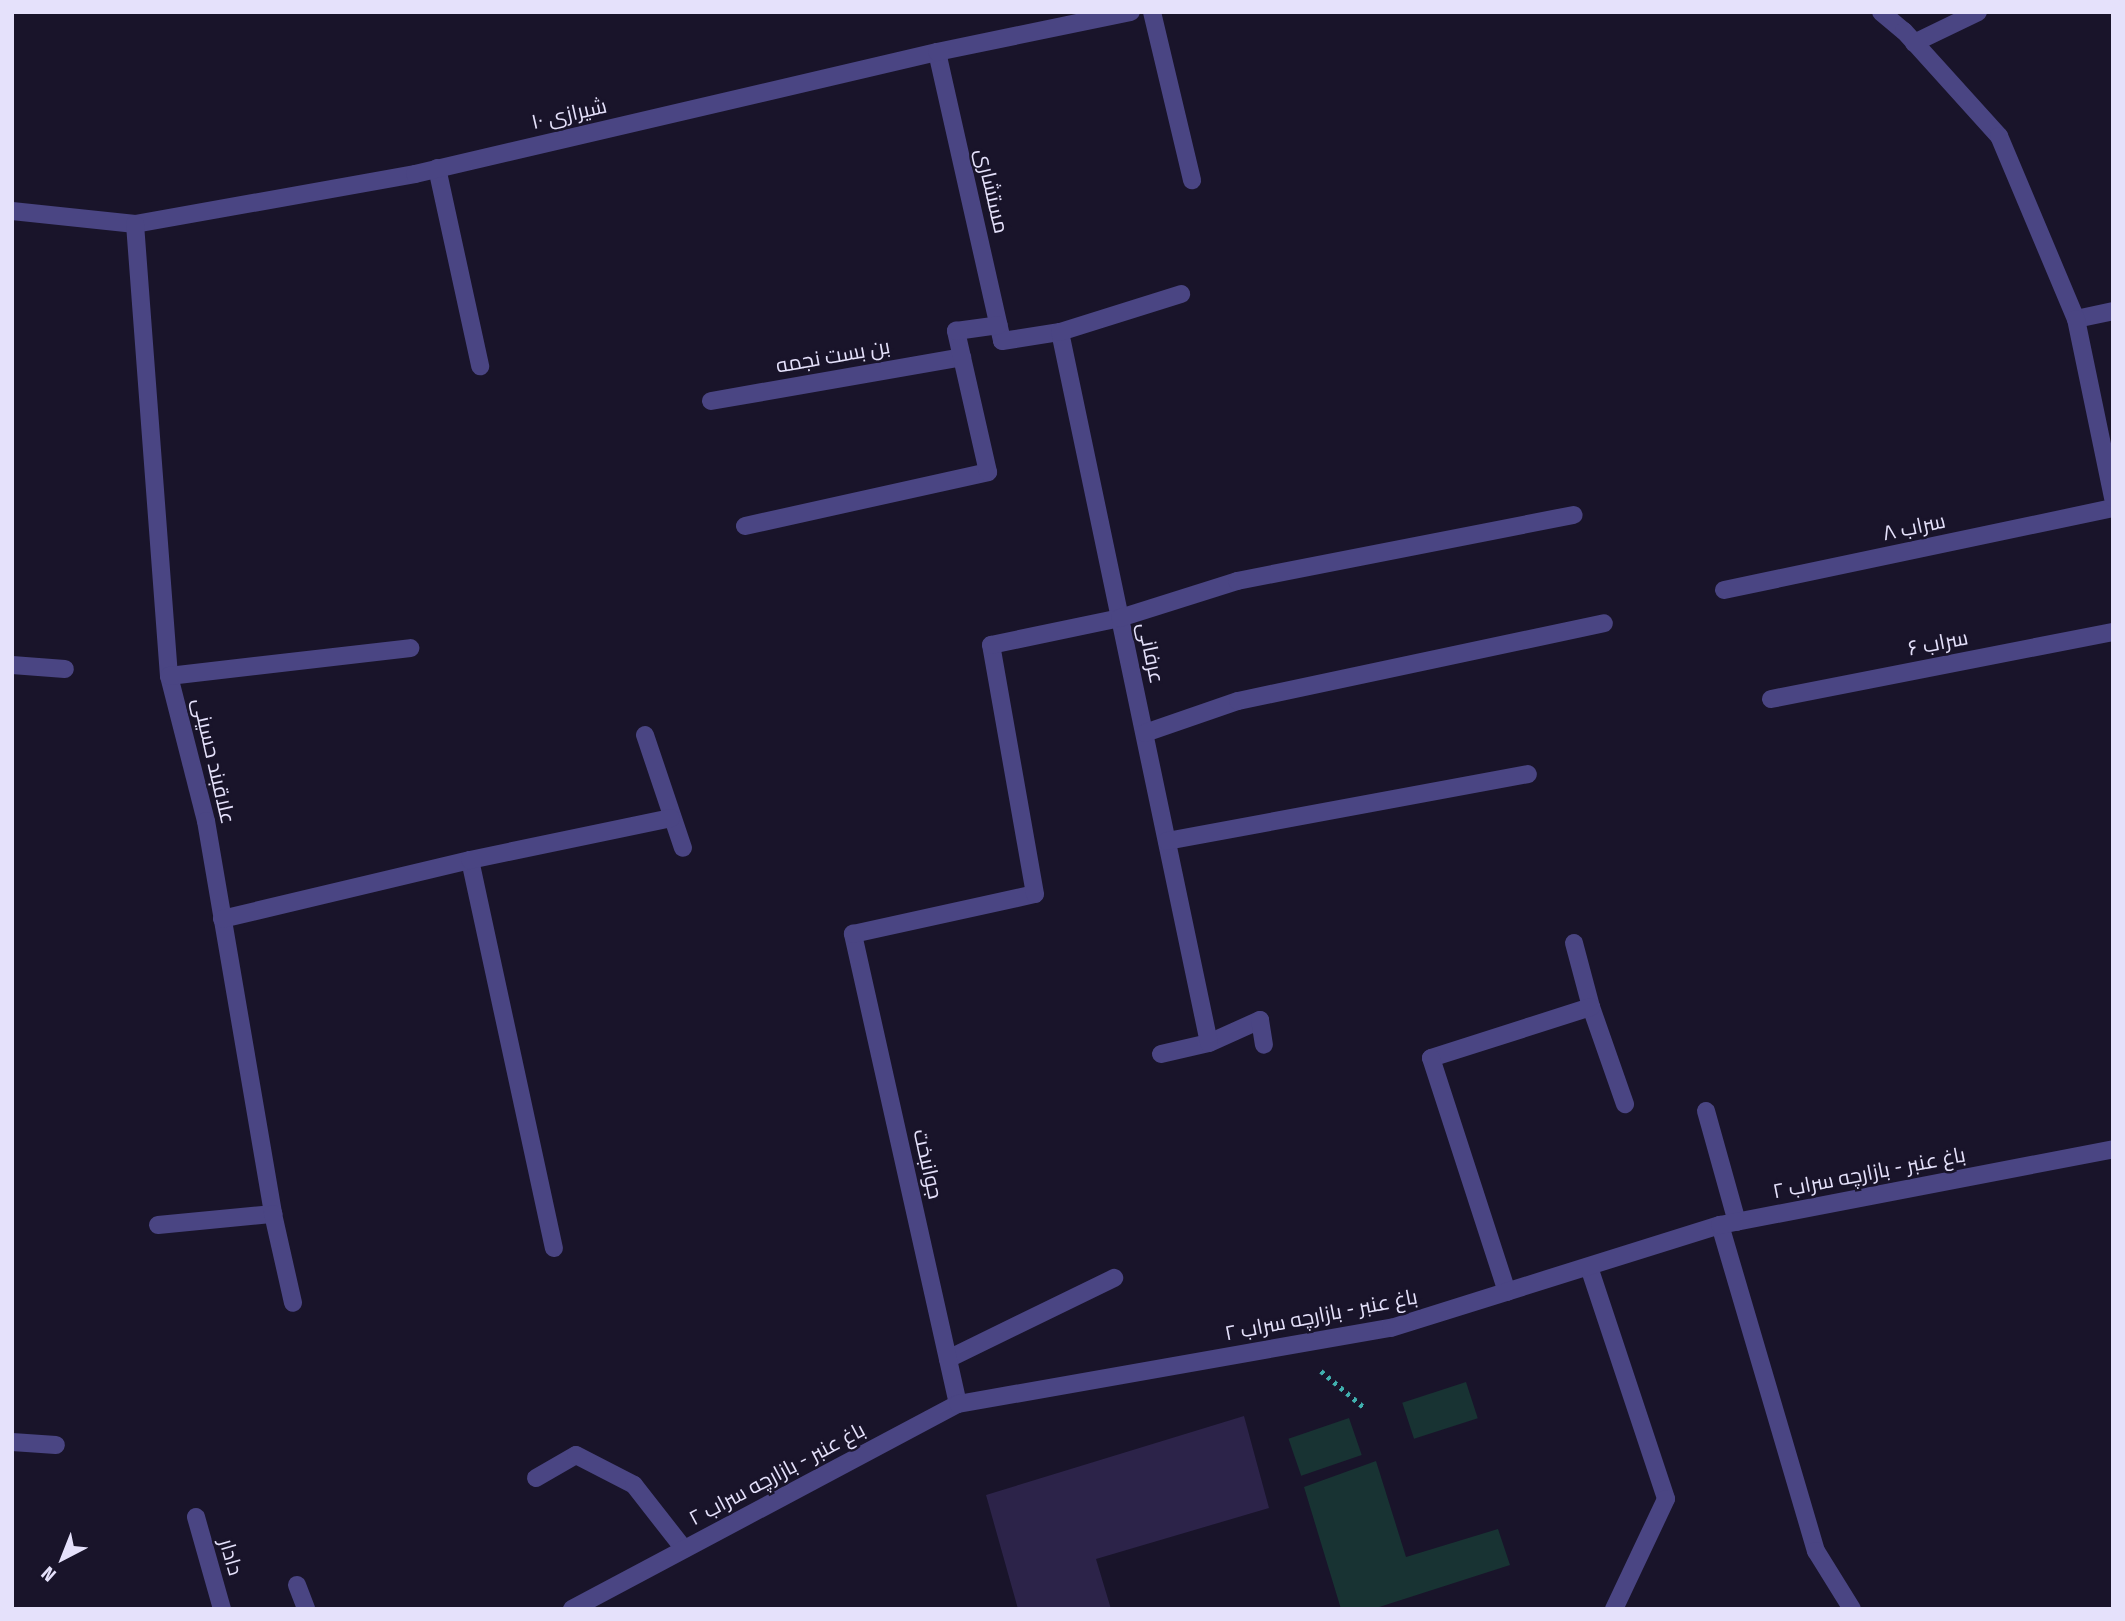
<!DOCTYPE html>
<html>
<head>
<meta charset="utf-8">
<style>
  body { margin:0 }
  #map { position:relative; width:2125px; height:1621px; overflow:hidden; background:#19142a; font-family:"Fira Sans Condensed",Cairo,sans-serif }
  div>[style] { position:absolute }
  .green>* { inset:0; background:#183333; transform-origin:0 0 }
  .building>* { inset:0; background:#2c2349 }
  .path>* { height:4.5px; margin-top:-2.25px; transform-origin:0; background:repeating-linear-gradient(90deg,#40b0ae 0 3.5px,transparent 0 8.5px) }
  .service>* { height:18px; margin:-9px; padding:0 9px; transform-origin:9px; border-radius:9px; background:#4a4583 }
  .minor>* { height:18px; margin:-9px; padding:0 9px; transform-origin:9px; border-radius:9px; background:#4a4583 }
  .tertiary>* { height:18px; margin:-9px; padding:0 9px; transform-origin:9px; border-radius:9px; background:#4a4583 }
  span { translate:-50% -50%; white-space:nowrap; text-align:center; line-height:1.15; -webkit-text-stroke:5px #19142a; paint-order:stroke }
  .street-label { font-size:21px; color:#e5e1fb }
  .frame { position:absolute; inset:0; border:14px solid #e5e1fb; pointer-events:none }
  .north { position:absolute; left:28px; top:1523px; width:70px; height:70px; -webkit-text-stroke:5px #19142a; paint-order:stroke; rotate:222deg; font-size:19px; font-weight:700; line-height:28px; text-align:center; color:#e5e1fb }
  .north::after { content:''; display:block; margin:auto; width:24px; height:32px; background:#e5e1fb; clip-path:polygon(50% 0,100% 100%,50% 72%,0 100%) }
</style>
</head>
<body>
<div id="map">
  <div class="green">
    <i style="left:1466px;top:1382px;width:38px;height:67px;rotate:72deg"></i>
    <i style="left:1349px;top:1418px;width:39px;height:64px;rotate:71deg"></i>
    <i style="clip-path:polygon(1376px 1461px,1406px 1557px,1498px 1529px,1510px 1565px,1373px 1609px,1341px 1609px,1304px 1487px)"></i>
  </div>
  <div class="building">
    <i style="clip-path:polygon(1244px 1416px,1269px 1508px,1096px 1559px,1111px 1609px,1018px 1609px,986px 1495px)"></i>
  </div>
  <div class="path">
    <i style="left:1321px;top:1371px;width:59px;rotate:40.2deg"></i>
  </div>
  <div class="service">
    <i style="left:437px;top:168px;width:203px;rotate:77.7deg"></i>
    <i style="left:711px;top:401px;width:255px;rotate:-9.9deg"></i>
    <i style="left:1574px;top:943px;width:66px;rotate:75.1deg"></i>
    <i style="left:1591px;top:1007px;width:103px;rotate:70.7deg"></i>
    <i style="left:1161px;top:1054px;width:49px;rotate:-12.9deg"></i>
    <i style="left:1209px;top:1043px;width:56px;rotate:-24.3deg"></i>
    <i style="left:1260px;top:1020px;width:25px;rotate:81deg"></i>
    <i style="left:1431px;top:1058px;width:168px;rotate:-17.7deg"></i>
    <i style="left:1706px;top:1111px;width:115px;rotate:74.4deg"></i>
    <i style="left:158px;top:1225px;width:116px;rotate:-5.5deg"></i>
    <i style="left:1589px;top:1267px;width:244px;rotate:71.6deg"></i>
    <i style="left:1666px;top:1499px;width:122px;rotate:115.3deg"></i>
    <i style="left:536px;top:1478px;width:46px;rotate:-29.9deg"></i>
    <i style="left:576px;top:1455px;width:65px;rotate:27.3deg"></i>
    <i style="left:634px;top:1485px;width:81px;rotate:52deg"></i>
    <i style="left:297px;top:1585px;width:26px;rotate:69deg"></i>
  </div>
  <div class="minor">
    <i style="left:1152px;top:12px;width:173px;rotate:76.6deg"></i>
    <i style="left:1914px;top:43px;width:71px;rotate:-25.8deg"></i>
    <i style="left:937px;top:52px;width:296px;rotate:77.3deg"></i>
    <i style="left:1002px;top:341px;width:59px;rotate:-8.8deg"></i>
    <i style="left:1060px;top:332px;width:726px;rotate:78.16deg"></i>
    <i style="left:12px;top:211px;width:124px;rotate:6deg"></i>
    <i style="left:135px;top:224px;width:284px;rotate:-10.1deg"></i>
    <i style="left:415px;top:174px;width:536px;rotate:-13.15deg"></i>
    <i style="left:937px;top:52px;width:198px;rotate:-11.7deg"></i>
    <i style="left:135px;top:224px;width:453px;rotate:85.7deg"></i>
    <i style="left:169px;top:676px;width:150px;rotate:75.7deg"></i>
    <i style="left:206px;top:821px;width:399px;rotate:80.3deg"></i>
    <i style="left:273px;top:1214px;width:91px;rotate:77.3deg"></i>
    <i style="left:2076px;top:319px;width:38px;rotate:-12deg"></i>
    <i style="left:1060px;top:332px;width:127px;rotate:-17.4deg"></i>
    <i style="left:745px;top:526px;width:249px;rotate:-12.5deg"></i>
    <i style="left:988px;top:472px;width:145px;rotate:-102.8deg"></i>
    <i style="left:956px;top:331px;width:43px;rotate:-7.9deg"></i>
    <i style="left:1724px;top:590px;width:398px;rotate:-11.9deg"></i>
    <i style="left:12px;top:665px;width:53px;rotate:4.3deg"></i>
    <i style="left:169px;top:676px;width:243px;rotate:-6.6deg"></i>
    <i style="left:1771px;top:699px;width:349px;rotate:-11.1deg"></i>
    <i style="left:1145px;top:733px;width:98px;rotate:-19deg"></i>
    <i style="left:1238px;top:701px;width:374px;rotate:-12deg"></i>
    <i style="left:645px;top:735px;width:119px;rotate:71.4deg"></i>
    <i style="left:1167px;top:841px;width:367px;rotate:-10.5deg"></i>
    <i style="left:470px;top:860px;width:397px;rotate:77.8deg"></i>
    <i style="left:222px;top:919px;width:255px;rotate:-13.4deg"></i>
    <i style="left:470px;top:860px;width:205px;rotate:-11.8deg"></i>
    <i style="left:1431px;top:1058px;width:246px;rotate:72deg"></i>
    <i style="left:1720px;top:1225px;width:340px;rotate:73.6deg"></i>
    <i style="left:1816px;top:1551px;width:68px;rotate:58.2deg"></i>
    <i style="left:948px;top:1359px;width:185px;rotate:-26deg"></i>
    <i style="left:958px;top:1404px;width:482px;rotate:-102.6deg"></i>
    <i style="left:853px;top:934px;width:186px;rotate:-12.4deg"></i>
    <i style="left:1035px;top:894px;width:253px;rotate:-100deg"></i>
    <i style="left:991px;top:645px;width:132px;rotate:-11.8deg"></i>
    <i style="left:1120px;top:618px;width:123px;rotate:-17.5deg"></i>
    <i style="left:1237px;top:581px;width:343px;rotate:-11.1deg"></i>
    <i style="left:12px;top:1442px;width:44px;rotate:3.9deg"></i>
    <i style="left:196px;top:1517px;width:96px;rotate:74.2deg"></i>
  </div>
  <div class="tertiary">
    <i style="left:1881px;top:12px;width:30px;rotate:40deg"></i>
    <i style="left:1904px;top:31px;width:142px;rotate:47.9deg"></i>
    <i style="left:1999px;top:136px;width:199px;rotate:67.2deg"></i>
    <i style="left:2076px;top:319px;width:183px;rotate:78.3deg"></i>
    <i style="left:572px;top:1609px;width:437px;rotate:-28deg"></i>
    <i style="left:958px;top:1404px;width:440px;rotate:-10deg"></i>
    <i style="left:1391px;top:1328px;width:345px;rotate:-17.4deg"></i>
    <i style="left:1720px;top:1225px;width:400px;rotate:-10.9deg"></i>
  </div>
  <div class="street-label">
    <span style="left:569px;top:114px;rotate:-13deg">شیرازی ۱۰</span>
    <span style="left:992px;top:191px;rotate:77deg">مستشاری</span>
    <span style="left:833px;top:356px;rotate:-10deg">بن بست نجمه</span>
    <span style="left:1914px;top:527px;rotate:-12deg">سراب ۸</span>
    <span style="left:1938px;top:643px;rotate:-11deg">سراب ۶</span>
    <span style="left:1151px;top:653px;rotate:78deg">عرفانی</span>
    <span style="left:214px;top:761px;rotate:77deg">علاقبند حسینی</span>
    <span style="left:928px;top:1164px;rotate:77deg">جوانبخت</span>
    <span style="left:1869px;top:1173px;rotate:-11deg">باغ عنبر - بازارچه سراب ۲</span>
    <span style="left:1321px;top:1315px;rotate:-11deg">باغ عنبر - بازارچه سراب ۲</span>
    <span style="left:777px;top:1474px;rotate:-28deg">باغ عنبر - بازارچه سراب ۲</span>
    <span style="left:231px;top:1557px;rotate:74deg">دادار</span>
  </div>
  <div class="frame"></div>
  <div class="north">N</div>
</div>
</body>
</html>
